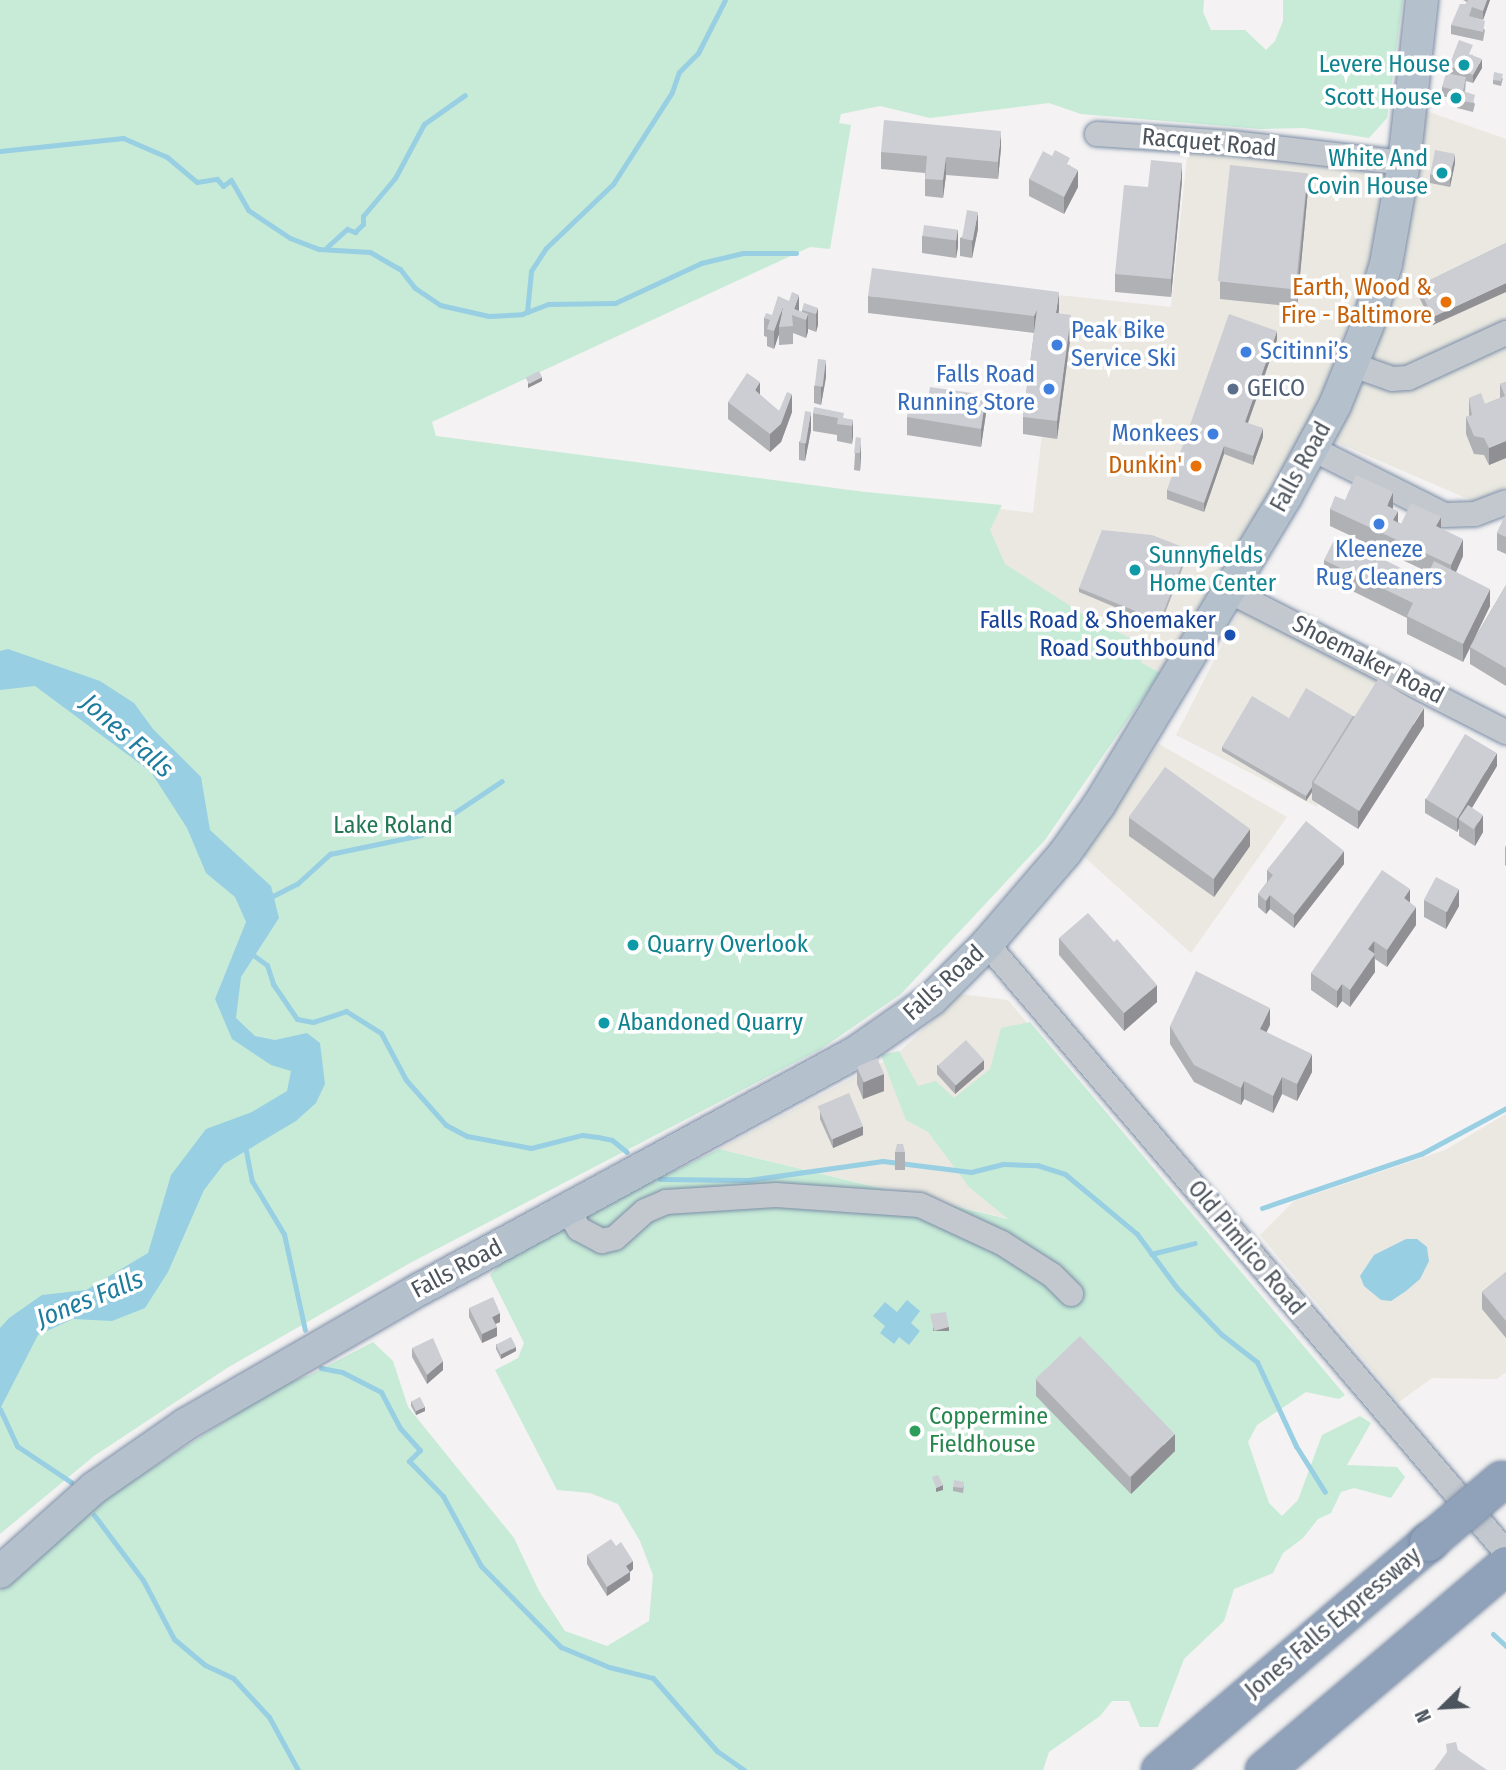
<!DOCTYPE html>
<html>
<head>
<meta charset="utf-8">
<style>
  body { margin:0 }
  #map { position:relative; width:1506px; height:1770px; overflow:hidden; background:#f4f2f2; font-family:"Fira Sans Condensed",sans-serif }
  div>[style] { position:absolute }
  .commercial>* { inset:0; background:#eae8e0; transform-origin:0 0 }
  .green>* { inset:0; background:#c7ebd7 }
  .water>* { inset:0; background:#99cfe3 }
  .stream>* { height:5px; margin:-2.5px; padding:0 2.5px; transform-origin:2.5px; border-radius:2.5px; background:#99cfe3 }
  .roads { filter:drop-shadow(0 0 2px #7b8da6) drop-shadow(0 0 2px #7b8da6) }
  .minor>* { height:24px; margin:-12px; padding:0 12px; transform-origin:12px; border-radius:12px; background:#c2c8ce }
  .major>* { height:32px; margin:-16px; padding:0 16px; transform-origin:16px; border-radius:16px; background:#b5c0cd }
  .highway>* { height:37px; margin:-18.5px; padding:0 18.5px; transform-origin:18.5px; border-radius:18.5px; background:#90a2ba }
  .bridges { filter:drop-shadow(0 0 2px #7b8da6) drop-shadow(0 0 2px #7b8da6) }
  .highway-bridge>* { height:37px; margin:-18.5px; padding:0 18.5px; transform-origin:18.5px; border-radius:18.5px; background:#90a2ba }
  .wall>* { inset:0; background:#b0b1b5; transform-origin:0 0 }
  .shaded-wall>* { inset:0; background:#909094; transform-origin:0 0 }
  .building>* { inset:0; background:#cdced3; transform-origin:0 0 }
  .dots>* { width:19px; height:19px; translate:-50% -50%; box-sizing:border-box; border:4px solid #fff; border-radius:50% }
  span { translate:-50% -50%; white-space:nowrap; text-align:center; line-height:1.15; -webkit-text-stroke:7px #fff; paint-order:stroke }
  .culture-label { font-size:24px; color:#0d838f }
  .right { translate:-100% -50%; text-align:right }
  .left { translate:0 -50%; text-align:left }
  .street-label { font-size:24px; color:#4c545d }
  .food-label { font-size:24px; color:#c56008 }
  .shop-label { font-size:24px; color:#366cbe }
  .service-label { font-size:24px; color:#4e5e75 }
  .transit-label { font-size:24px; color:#164399 }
  .park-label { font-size:24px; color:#237752 }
  .leisure-label { font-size:24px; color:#27864d }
  .water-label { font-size:26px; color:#1e7c9e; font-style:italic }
  .north { position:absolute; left:1408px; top:1672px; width:70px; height:70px; -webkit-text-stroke:5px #fff; paint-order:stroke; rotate:246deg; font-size:19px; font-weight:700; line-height:28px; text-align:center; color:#4c545d }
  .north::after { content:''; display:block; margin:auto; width:24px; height:32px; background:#4c545d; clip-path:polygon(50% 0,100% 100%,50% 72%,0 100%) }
</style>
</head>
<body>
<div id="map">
  <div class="commercial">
    <i style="clip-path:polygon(1409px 105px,1506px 139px,1506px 487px,1475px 502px,1322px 436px,1255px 545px,1240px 541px,1160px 673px,865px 492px,1033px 513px,1058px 295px,1171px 307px,1189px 138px,1402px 161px)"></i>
    <i style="left:1251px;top:588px;width:158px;height:165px;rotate:27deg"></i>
    <i style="clip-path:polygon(1159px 744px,1287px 817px,1191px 953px,1080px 853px)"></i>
    <i style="clip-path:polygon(961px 994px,1008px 1000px,1119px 1134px,1019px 1221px,719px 1149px,896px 1055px)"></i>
    <i style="clip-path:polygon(1506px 1114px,1506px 1372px,1497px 1379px,1432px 1378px,1399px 1402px,1260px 1235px,1294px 1201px,1445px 1150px)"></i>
  </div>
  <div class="green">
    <i style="clip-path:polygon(0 0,1204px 0,1203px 12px,1211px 30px,1245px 30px,1266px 50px,1275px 41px,1283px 21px,1283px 0,1403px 0,1387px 118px,1369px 138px,1304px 128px,1260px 129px,1081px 114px,1049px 103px,930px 118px,880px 106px,841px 114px,839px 123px,851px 125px,830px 249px,810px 247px,432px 422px,436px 436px,865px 492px,1002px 505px,990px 530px,1005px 564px,1089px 618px,1140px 643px,1146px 654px,1141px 662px,1160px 673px,1045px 840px,901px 994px,821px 1049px,410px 1263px,227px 1368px,94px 1456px,0 1534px)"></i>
    <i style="clip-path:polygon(1030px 1022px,1345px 1395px,1339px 1399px,1306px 1392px,1257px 1425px,1248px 1442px,1269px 1503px,1282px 1516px,1298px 1500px,1322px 1435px,1360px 1416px,1371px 1423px,1347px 1465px,1397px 1467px,1405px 1477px,1391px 1498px,1354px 1488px,1341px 1492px,1331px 1513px,1318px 1519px,1303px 1538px,1283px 1553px,1273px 1573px,1234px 1589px,1224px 1621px,1184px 1659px,1158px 1727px,1140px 1727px,1129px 1701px,1112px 1701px,1100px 1716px,1049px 1752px,1043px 1770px,0 1770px,0 1591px,45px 1542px,112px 1494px,281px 1385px,310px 1375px,373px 1342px,393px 1361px,408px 1407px,514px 1538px,539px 1591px,565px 1631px,607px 1646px,649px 1621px,653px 1575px,640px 1541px,618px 1504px,590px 1493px,557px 1490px,495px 1370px,518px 1358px,524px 1343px,490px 1275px,503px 1260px,522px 1253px,519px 1246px,719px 1149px,1008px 1219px,969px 1187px,928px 1132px,906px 1120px,881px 1055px,899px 1051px,918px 1086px,936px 1081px,954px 1098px,990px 1069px,1001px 1028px)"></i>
  </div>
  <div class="water">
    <i style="clip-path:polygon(8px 649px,100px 681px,134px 703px,153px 729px,201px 777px,210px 830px,271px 886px,279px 918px,241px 977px,236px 1018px,255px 1036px,275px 1040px,307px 1033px,320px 1043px,325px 1084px,316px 1103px,296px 1121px,224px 1164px,204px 1190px,168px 1272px,145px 1308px,112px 1321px,73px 1319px,38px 1335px,0 1409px,0 1328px,9px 1318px,42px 1295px,86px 1290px,148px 1253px,171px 1175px,206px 1129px,252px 1112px,287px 1091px,291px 1071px,271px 1065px,232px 1039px,215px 999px,246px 922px,235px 897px,206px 873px,187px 828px,151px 772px,35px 686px,0 690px,0 651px)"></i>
    <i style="clip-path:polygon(1406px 1239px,1417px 1239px,1427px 1247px,1429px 1261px,1420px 1279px,1406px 1291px,1391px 1301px,1381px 1300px,1364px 1286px,1360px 1276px,1374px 1255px)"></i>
    <i style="clip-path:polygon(907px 1300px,920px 1311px,911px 1323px,920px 1331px,909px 1345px,899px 1337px,894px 1344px,880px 1333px,885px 1326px,873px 1316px,885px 1302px,897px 1312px)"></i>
  </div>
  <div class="stream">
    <i style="left:0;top:151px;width:124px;rotate:-6deg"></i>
    <i style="left:123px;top:138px;width:48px;rotate:23.4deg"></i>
    <i style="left:167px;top:157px;width:39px;rotate:40deg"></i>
    <i style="left:197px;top:182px;width:20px;rotate:-9deg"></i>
    <i style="left:217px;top:179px;width:9px;rotate:49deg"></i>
    <i style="left:223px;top:186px;width:10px;rotate:-37deg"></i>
    <i style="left:231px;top:180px;width:34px;rotate:60deg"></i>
    <i style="left:248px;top:210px;width:50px;rotate:33.7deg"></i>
    <i style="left:290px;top:238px;width:31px;rotate:21deg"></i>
    <i style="left:319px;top:249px;width:51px;rotate:3.4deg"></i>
    <i style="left:370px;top:252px;width:34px;rotate:30deg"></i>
    <i style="left:400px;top:269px;width:24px;rotate:52deg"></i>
    <i style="left:415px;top:288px;width:30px;rotate:34deg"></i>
    <i style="left:440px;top:305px;width:50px;rotate:12.7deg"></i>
    <i style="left:489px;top:316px;width:33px;rotate:-3deg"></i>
    <i style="left:522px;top:314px;width:28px;rotate:-21deg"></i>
    <i style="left:548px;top:304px;width:67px;rotate:-0.9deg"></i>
    <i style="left:615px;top:303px;width:95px;rotate:-24.9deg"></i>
    <i style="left:701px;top:263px;width:43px;rotate:-13.4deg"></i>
    <i style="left:743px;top:253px;width:53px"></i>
    <i style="left:327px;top:247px;width:27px;rotate:-42deg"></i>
    <i style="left:347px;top:229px;width:9px;rotate:21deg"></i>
    <i style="left:355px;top:232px;width:11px;rotate:-45deg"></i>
    <i style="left:363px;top:224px;width:8px;rotate:-90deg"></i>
    <i style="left:363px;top:216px;width:50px;rotate:-49.9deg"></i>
    <i style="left:395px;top:178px;width:61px;rotate:-61.8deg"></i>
    <i style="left:424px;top:124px;width:50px;rotate:-35.3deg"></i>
    <i style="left:527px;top:312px;width:41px;rotate:-84.4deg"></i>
    <i style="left:531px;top:271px;width:27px;rotate:-57deg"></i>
    <i style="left:546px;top:248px;width:93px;rotate:-43.7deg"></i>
    <i style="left:613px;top:184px;width:109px;rotate:-57.3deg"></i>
    <i style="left:672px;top:92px;width:21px;rotate:-71deg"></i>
    <i style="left:679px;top:72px;width:27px;rotate:-45deg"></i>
    <i style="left:698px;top:53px;width:59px;rotate:-63deg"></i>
    <i style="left:267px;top:899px;width:34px;rotate:-27deg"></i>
    <i style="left:297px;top:884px;width:45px;rotate:-42.3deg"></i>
    <i style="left:330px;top:854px;width:93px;rotate:-11.8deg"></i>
    <i style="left:421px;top:835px;width:97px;rotate:-33.7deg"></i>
    <i style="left:249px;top:952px;width:22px;rotate:36deg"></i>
    <i style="left:267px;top:965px;width:20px;rotate:72deg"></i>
    <i style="left:273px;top:984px;width:42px;rotate:55.6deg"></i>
    <i style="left:297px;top:1019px;width:16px;rotate:11deg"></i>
    <i style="left:313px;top:1022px;width:35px;rotate:-18deg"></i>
    <i style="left:346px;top:1011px;width:41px;rotate:32.2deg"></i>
    <i style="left:381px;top:1033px;width:53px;rotate:62deg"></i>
    <i style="left:406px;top:1080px;width:60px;rotate:48.4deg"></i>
    <i style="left:446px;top:1125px;width:24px;rotate:28deg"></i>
    <i style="left:467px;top:1136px;width:65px;rotate:10.6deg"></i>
    <i style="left:531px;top:1148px;width:53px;rotate:-14.3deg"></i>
    <i style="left:582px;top:1135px;width:16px;rotate:7deg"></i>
    <i style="left:598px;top:1137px;width:14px;rotate:12deg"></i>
    <i style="left:612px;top:1140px;width:19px;rotate:39deg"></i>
    <i style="left:245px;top:1146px;width:36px;rotate:79deg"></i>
    <i style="left:252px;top:1181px;width:62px;rotate:58.9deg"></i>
    <i style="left:284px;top:1234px;width:98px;rotate:77.7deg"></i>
    <i style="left:660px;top:1179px;width:88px;rotate:0.7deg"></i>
    <i style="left:748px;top:1180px;width:136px;rotate:-8deg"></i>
    <i style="left:883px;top:1161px;width:89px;rotate:7.1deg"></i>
    <i style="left:971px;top:1172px;width:34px;rotate:-14deg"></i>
    <i style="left:1004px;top:1164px;width:33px;rotate:2deg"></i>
    <i style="left:1037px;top:1165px;width:29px;rotate:18deg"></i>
    <i style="left:1065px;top:1174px;width:94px;rotate:39.8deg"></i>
    <i style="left:1137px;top:1234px;width:67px;rotate:53.5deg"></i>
    <i style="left:1177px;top:1288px;width:64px;rotate:46.3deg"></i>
    <i style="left:1221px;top:1334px;width:46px;rotate:37.9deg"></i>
    <i style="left:1257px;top:1362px;width:93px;rotate:65.1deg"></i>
    <i style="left:1296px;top:1446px;width:54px;rotate:57.8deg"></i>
    <i style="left:1262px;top:1208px;width:168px;rotate:-18.8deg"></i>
    <i style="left:1421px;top:1154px;width:97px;rotate:-28.4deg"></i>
    <i style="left:1151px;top:1254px;width:45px;rotate:-14deg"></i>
    <i style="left:321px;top:1368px;width:21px;rotate:11deg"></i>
    <i style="left:342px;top:1372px;width:44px;rotate:27.1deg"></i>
    <i style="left:381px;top:1392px;width:41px;rotate:62.2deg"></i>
    <i style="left:400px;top:1428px;width:30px;rotate:48deg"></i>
    <i style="left:420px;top:1450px;width:16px;rotate:135deg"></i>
    <i style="left:409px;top:1461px;width:49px;rotate:45.8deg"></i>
    <i style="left:443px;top:1496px;width:80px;rotate:61.5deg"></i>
    <i style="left:481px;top:1566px;width:114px;rotate:45.4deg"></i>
    <i style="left:561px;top:1647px;width:52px;rotate:22.6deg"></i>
    <i style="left:609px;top:1667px;width:45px;rotate:14deg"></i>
    <i style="left:653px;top:1678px;width:97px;rotate:48.8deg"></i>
    <i style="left:717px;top:1751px;width:33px;rotate:35deg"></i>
    <i style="left:0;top:1409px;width:41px;rotate:65.3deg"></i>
    <i style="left:17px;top:1446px;width:65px;rotate:33.7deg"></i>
    <i style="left:94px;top:1515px;width:81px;rotate:53deg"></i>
    <i style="left:143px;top:1580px;width:67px;rotate:62.3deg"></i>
    <i style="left:174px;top:1639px;width:40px;rotate:40deg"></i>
    <i style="left:205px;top:1665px;width:31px;rotate:25deg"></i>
    <i style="left:233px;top:1678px;width:53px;rotate:47.3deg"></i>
    <i style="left:269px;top:1717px;width:60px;rotate:61.3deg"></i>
    <i style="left:1493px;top:1634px;width:18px;rotate:43deg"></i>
  </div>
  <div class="roads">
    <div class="minor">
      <i style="left:1097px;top:134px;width:135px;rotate:3.8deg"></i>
      <i style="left:1232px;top:143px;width:173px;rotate:6.6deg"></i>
      <i style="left:1353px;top:365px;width:41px;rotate:19.7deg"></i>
      <i style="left:1392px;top:379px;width:16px;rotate:-4deg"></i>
      <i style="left:1408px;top:378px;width:108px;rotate:-24.7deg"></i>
      <i style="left:1313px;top:449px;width:147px;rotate:26.7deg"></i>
      <i style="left:1444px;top:515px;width:31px;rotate:-2deg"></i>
      <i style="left:1475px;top:514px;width:33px;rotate:-21deg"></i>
      <i style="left:1229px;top:591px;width:311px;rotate:27deg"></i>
      <i style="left:987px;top:944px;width:799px;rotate:49.52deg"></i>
      <i style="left:567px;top:1209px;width:23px;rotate:59deg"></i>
      <i style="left:579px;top:1229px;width:26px;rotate:28deg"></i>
      <i style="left:602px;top:1241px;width:13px;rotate:-13deg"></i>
      <i style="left:615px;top:1238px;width:40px;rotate:-42deg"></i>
      <i style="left:645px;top:1211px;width:23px;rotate:-23deg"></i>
      <i style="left:666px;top:1202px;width:110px;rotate:-3.6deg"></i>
      <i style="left:776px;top:1195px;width:144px;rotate:4deg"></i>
      <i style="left:920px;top:1205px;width:90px;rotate:24.9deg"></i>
      <i style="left:1002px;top:1243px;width:59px;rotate:32.6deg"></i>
      <i style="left:1052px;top:1275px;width:27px;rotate:45deg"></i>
    </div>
    <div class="major">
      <i style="left:0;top:1572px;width:126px;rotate:-41.8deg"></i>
      <i style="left:94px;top:1488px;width:112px;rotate:-34.8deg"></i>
      <i style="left:186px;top:1424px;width:272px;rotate:-30deg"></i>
      <i style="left:422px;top:1288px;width:489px;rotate:-28.5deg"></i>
      <i style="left:852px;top:1055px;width:98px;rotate:-35deg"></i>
      <i style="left:932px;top:999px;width:78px;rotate:-45deg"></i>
      <i style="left:987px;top:944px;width:120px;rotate:-49.4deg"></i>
      <i style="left:1065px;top:853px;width:59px;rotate:-54.7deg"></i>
      <i style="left:1099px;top:805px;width:361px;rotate:-58.8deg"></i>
      <i style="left:1286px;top:496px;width:103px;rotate:-61.7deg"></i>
      <i style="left:1335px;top:405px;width:87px;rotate:-67.8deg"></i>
      <i style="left:1368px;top:324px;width:63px;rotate:-73.3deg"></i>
      <i style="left:1386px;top:264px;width:103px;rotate:-79.9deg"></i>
      <i style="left:1404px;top:163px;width:164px;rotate:-83.7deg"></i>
    </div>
    <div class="highway">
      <i style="left:1160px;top:1770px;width:352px;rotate:-40.4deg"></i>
      <i style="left:1264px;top:1770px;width:317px;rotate:-40.3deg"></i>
    </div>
  </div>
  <div class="bridges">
    <div class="highway-bridge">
      <i style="left:1428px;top:1542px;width:96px;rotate:-40.3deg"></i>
    </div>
  </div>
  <div class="wall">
    <i style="clip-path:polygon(1463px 0,1490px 0,1483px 20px,1471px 17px,1485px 30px,1483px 41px,1451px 34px,1451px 25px,1467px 2px)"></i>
    <i style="clip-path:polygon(1473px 54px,1472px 55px,1482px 68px,1473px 83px,1466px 81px,1465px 92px,1475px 104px,1473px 112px,1457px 108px,1457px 100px,1442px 96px,1442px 87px,1449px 74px,1449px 66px)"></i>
    <i style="clip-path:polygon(1503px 78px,1501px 86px,1493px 84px,1493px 80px)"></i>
    <i style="clip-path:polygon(1001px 148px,998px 179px,946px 175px,943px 198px,925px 196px,925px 173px,881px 169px,881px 152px)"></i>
    <i style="clip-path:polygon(1455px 163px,1450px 187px,1430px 183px,1430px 174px)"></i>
    <i style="clip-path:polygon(1070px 165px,1078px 187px,1064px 214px,1029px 196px,1029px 179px)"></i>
    <i style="clip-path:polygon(1182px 181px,1171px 297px,1115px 292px,1115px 274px,1148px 187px)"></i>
    <i style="clip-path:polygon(1308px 190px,1297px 307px,1220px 299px,1220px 282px)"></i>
    <i style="clip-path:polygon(978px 229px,972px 258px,960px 256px,960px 238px)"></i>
    <i style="clip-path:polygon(958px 230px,958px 247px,956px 258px,922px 253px,922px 236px)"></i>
    <i style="clip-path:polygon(1506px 243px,1433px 325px,1418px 295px,1418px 286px)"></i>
    <i style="clip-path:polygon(868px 296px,1059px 310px,1058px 314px,1071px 333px,1057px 439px,1023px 434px,1023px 417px,1034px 333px,868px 313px)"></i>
    <i style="clip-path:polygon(818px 308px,818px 325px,816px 332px,808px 329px,806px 338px,793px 333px,793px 344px,779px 345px,779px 334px,774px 349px,767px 346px,767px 337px,764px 336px,764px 318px,772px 315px,799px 311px,802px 312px,802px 310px)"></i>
    <i style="clip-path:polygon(1277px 340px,1248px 423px,1263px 437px,1253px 465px,1224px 454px,1204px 512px,1167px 499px,1167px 490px)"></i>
    <i style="clip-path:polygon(826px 377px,821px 405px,814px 403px,814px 386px)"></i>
    <i style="clip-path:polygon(1506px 382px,1506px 458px,1489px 465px,1484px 455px,1474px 454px,1466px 434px,1466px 417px,1469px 416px,1469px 398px,1485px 404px,1500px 398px,1500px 384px)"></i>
    <i style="clip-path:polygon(760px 395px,779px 411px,792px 412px,781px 442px,770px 452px,728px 419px,728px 402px)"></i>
    <i style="clip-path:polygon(927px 405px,986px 413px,981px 447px,907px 435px,907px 417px)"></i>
    <i style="clip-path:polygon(813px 413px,853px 420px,852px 444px,837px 441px,837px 435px,813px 431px)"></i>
    <i style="clip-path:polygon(811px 430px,805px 461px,799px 460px,799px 442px)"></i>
    <i style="clip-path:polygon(856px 437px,861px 455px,860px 471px,854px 470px)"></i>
    <i style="clip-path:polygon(1345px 500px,1393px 509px,1398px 522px,1401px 524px,1441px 528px,1463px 556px,1456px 572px,1490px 606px,1473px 641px,1506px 585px,1506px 686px,1470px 664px,1470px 648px,1463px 662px,1407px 634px,1407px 618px,1324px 577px,1324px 560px,1425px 580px,1428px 572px,1330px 526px,1330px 509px)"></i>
    <i style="clip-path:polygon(1506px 514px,1506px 554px,1497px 550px,1497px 533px)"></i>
    <i style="clip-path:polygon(1188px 554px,1160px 626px,1079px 592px,1079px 588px)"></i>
    <i style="clip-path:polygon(1353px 716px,1424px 726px,1358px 829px,1312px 800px,1312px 792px,1306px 801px,1222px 751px,1222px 747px,1289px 718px)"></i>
    <i style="clip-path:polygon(1497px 766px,1472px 808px,1483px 832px,1475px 846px,1459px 836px,1459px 828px,1457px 832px,1425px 813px,1425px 799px)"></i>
    <i style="clip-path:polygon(1129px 818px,1250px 846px,1214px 897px,1129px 836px)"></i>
    <i style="clip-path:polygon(1506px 845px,1506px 866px,1505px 865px,1505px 848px)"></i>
    <i style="clip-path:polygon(1344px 864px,1294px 928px,1270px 909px,1266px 914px,1258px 907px,1258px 894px,1267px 882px,1267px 870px)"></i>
    <i style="clip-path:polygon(1424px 900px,1459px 906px,1446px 929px,1424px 917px)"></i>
    <i style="clip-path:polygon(1410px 903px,1416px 925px,1387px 967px,1375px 959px,1375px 972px,1350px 1007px,1342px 1001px,1337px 1008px,1311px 990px,1311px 973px)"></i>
    <i style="clip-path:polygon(1059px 938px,1157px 1002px,1124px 1031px,1059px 955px)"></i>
    <i style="clip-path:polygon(1270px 1025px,1266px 1032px,1312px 1072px,1297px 1101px,1282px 1094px,1273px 1113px,1244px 1099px,1241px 1105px,1194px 1082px,1170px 1044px,1170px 1026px)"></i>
    <i style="clip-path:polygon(937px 1065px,984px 1069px,955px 1094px,937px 1074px)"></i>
    <i style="clip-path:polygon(857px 1066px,884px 1091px,863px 1099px,857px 1084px)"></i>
    <i style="clip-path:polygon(820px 1110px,863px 1135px,833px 1148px,820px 1119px)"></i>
    <i style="left:895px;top:1152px;width:10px;height:18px"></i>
    <i style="clip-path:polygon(1506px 1272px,1506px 1338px,1482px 1309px,1482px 1292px)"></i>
    <i style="clip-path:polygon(469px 1308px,500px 1322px,496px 1324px,497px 1336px,482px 1343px,469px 1317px)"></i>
    <i style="clip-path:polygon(496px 1344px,516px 1351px,501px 1359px,496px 1349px)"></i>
    <i style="clip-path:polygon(412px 1348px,443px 1370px,427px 1384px,412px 1357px)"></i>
    <i style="clip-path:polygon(1036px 1379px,1175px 1451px,1131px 1494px,1036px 1396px)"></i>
    <i style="clip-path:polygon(411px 1401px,425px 1411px,416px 1415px,411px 1406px)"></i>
    <i style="clip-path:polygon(964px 1486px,963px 1493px,953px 1491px,953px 1487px)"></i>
    <i style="clip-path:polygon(616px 1546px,633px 1569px,630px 1572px,630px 1580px,607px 1596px,587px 1564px,587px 1555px)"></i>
  </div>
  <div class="shaded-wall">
    <i style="clip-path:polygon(1487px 0,1490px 0,1483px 20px,1483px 11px)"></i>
    <i style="clip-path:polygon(1482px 59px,1482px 68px,1473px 83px,1473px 75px)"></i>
    <i style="clip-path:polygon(1001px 131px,1001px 148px,998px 179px,998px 162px)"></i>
    <i style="clip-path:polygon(1455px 154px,1455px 163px,1450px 187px,1450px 178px)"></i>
    <i style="clip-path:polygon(946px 157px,946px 175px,943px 198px,943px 180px)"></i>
    <i style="clip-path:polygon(1182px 163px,1182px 181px,1171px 297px,1171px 279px)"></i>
    <i style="clip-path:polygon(1078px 170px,1078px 187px,1064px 214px,1064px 197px)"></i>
    <i style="clip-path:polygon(1308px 173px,1308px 190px,1297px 307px,1297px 290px)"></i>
    <i style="clip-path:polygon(978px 212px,978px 229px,972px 258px,972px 241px)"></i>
    <i style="clip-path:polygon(958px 230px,958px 247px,956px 258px,956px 241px)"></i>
    <i style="clip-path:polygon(1506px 283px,1506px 292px,1433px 325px,1433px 317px)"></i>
    <i style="clip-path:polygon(1059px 292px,1059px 310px,1056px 331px,1056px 313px)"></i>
    <i style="clip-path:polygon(799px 295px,799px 312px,794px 309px)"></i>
    <i style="clip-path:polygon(784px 304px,779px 327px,779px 334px,774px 349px,774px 331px)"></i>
    <i style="clip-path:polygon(818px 308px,818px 325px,816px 332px,816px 314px)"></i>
    <i style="clip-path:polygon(1037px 310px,1034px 333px,1034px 316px)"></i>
    <i style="clip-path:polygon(808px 314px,808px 332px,806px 338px,806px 320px)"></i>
    <i style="clip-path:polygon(1071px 315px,1071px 333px,1057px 439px,1057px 421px)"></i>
    <i style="clip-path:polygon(1277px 331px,1277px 340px,1245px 431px,1245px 422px)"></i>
    <i style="clip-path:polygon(826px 360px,826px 377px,821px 405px,821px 387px)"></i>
    <i style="clip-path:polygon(542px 377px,542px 381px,528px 388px,528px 383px)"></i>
    <i style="clip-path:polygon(760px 382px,760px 399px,755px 390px)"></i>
    <i style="clip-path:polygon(792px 394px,792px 412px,781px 442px,770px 452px,770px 434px)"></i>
    <i style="clip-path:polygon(986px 395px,986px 413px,981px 447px,981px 429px)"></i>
    <i style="clip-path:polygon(811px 412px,811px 430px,805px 461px,805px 443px)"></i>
    <i style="clip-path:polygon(853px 420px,853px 437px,852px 444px,852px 426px)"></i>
    <i style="clip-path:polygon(1263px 428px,1263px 437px,1253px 465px,1253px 456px)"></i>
    <i style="clip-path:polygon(861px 438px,861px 455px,860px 471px,860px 453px)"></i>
    <i style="clip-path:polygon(1506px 441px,1506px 458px,1489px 465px,1489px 448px)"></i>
    <i style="clip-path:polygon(1224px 446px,1224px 454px,1204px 512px,1204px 503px)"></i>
    <i style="clip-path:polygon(1393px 492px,1393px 509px,1387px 506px)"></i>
    <i style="clip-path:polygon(1398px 511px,1398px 528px,1393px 520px)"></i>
    <i style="clip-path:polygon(1441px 517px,1441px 534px,1436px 526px)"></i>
    <i style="clip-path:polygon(1463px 539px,1463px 556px,1451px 583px,1451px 565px)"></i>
    <i style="left:1188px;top:549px;width:5px;height:77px;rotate:90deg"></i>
    <i style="clip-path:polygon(1490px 589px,1490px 606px,1463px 662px,1463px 644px)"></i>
    <i style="clip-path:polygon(1424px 708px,1424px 726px,1358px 829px,1358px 812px)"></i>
    <i style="clip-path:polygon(1497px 753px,1497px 766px,1464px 821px,1459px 819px,1459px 828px,1457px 832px,1457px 819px)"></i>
    <i style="clip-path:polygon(1312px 787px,1312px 792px,1306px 801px,1306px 796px)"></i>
    <i style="clip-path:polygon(1483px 815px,1483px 832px,1475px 846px,1475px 828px)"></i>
    <i style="clip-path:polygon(1250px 829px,1250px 846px,1214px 897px,1214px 879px)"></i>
    <i style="clip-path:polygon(1344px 851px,1344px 864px,1294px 928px,1294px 915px)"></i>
    <i style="clip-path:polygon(1410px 889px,1410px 907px,1404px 898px)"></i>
    <i style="clip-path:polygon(1459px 889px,1459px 906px,1446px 929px,1446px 912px)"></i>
    <i style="clip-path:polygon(1270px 895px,1270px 909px,1266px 914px,1266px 901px)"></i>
    <i style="clip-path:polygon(1416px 907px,1416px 925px,1387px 967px,1387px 950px)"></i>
    <i style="clip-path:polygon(1374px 941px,1375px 972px,1350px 1007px,1350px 990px,1368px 949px)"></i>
    <i style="clip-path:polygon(1342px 984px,1342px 1001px,1337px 1008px,1337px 991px)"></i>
    <i style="clip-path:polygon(1157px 985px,1157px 1002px,1124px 1031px,1124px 1013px)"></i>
    <i style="clip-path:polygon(1270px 1008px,1270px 1025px,1260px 1046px,1260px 1029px)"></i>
    <i style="clip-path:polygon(1312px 1054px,1312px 1072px,1297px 1101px,1297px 1084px)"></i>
    <i style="clip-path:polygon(984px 1060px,984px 1069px,955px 1094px,955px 1085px)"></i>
    <i style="clip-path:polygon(884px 1074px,884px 1091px,863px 1099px,863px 1082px)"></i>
    <i style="clip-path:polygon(1282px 1077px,1282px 1094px,1273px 1113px,1273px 1096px)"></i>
    <i style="clip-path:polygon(1244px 1081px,1244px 1099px,1241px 1105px,1241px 1088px)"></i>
    <i style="clip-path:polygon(863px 1126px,863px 1135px,833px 1148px,833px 1139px)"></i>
    <i style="clip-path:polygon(500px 1313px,500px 1322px,492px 1325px,492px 1317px)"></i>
    <i style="clip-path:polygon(497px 1327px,497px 1336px,482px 1343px,482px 1334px)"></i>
    <i style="left:949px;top:1327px;width:4px;height:16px;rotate:90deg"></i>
    <i style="clip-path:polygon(516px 1347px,516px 1351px,501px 1359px,501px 1354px)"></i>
    <i style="clip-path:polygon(443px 1361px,443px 1370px,427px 1384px,427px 1375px)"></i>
    <i style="clip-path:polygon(425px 1407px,425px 1411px,416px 1415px,416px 1411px)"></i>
    <i style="clip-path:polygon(1175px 1434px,1175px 1451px,1131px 1494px,1131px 1477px)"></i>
    <i style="clip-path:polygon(943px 1485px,943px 1490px,936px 1492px,936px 1488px)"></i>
    <i style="clip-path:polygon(633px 1561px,633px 1569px,630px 1572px,630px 1580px,607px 1596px,607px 1587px,626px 1566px)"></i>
  </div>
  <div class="building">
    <i style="clip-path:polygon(1468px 0,1487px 0,1483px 11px,1472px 7px,1469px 16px,1485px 21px,1483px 32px,1451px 25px,1460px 4px,1466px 4px)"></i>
    <i style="clip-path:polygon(1459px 40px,1473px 45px,1469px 54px,1482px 59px,1473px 75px,1449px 66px)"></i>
    <i style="clip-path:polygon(1494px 72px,1503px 74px,1501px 81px,1493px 80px)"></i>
    <i style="clip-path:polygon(1446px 73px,1466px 77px,1463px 91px,1475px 95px,1473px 103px,1457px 100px,1459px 91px,1442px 87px)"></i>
    <i style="clip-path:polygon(884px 120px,1001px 131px,998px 162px,946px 157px,943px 180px,925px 179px,927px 156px,881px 152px)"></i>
    <i style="clip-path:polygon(1055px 150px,1070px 158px,1067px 164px,1078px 170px,1064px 197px,1029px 179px,1043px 151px,1052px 156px)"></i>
    <i style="left:1435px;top:150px;width:20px;height:25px;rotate:11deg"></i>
    <i style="clip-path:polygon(1151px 160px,1182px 163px,1171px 279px,1115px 274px,1124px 185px,1148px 187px)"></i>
    <i style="left:1230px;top:165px;width:78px;height:117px;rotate:6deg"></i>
    <i style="left:967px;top:210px;width:11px;height:29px;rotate:10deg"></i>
    <i style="left:924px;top:225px;width:34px;height:11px;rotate:8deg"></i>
    <i style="clip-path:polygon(1506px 243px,1506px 283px,1433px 317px,1418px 286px)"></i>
    <i style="clip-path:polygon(872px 268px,1059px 292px,1056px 313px,1071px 315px,1057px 421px,1023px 417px,1037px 310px,1034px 316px,868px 296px)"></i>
    <i style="clip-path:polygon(792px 292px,799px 295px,794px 309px,808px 314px,806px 320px,792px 315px,793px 326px,779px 327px,784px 304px,774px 331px,767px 329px,770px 320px,764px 318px,766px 313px,772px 315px,778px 296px,789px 301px)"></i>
    <i style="clip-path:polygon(804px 303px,818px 308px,816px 314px,802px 310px)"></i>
    <i style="clip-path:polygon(1229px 314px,1277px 331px,1245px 422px,1263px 428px,1253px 456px,1224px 446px,1204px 503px,1167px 490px)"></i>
    <i style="left:818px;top:359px;width:8px;height:27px;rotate:7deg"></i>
    <i style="left:539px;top:371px;width:7px;height:15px;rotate:63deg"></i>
    <i style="clip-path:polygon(747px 373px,760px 382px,755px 390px,779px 411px,787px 392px,792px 394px,781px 424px,770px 434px,728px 402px)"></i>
    <i style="clip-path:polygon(1506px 382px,1506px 441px,1489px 448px,1484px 438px,1474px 436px,1466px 417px,1472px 415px,1469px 398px,1481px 393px,1485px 404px,1505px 396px,1500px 384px)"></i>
    <i style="clip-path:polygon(930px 387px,986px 395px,981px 429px,907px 417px,909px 403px,927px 405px)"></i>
    <i style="clip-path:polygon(814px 407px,844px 413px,843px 418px,853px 420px,852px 426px,837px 424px,838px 418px,813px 413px)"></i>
    <i style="left:805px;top:411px;width:6px;height:32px;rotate:9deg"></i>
    <i style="clip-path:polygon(856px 437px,861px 438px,860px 453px,854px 453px)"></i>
    <i style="clip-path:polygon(1356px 475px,1393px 492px,1387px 506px,1398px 511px,1393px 520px,1401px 524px,1411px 503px,1441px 517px,1436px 526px,1463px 539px,1451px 565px,1330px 509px,1335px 496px,1345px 500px)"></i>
    <i style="clip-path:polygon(1506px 514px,1506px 537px,1497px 533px)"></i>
    <i style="clip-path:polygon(1102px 530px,1152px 535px,1188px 549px,1160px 621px,1079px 588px)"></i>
    <i style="clip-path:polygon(1336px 536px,1425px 580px,1434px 561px,1490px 589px,1463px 644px,1407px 616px,1413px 603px,1324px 560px)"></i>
    <i style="clip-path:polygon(1506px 585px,1506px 668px,1470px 647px)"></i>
    <i style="left:1378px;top:679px;width:54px;height:122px;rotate:32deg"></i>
    <i style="clip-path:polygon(1306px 688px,1353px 716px,1312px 782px,1312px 787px,1306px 796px,1222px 747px,1252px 696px,1289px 718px)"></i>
    <i style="left:1465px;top:734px;width:37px;height:76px;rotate:31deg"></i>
    <i style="left:1165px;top:767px;width:105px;height:62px;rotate:36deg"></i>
    <i style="left:1468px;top:805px;width:18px;height:17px;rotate:34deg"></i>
    <i style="clip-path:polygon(1306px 821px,1344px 851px,1294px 915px,1270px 895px,1266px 901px,1258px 894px,1273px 875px,1267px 870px)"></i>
    <i style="clip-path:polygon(1382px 870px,1410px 889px,1404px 898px,1416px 907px,1387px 950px,1374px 941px,1368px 949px,1375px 954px,1350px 990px,1342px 984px,1337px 991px,1311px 973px)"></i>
    <i style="left:1436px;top:877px;width:26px;height:26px;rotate:28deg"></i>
    <i style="clip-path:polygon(1088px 913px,1114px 942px,1117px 939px,1157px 985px,1124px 1013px,1059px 938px)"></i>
    <i style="clip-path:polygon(1196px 971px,1270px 1008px,1260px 1029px,1312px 1054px,1297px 1084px,1282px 1077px,1273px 1096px,1244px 1081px,1241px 1088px,1194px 1065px,1170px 1026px)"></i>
    <i style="left:966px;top:1040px;width:27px;height:38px;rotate:48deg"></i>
    <i style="left:877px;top:1058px;width:17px;height:22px;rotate:66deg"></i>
    <i style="left:849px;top:1093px;width:36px;height:34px;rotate:67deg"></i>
    <i style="clip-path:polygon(897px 1144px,903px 1144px,905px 1152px,895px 1152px)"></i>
    <i style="clip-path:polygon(1506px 1272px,1506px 1321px,1482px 1292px)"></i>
    <i style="clip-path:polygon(493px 1297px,500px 1313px,492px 1317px,497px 1327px,482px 1334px,469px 1308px)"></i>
    <i style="clip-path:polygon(946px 1312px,949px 1327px,934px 1331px,930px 1314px)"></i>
    <i style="left:1080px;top:1336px;width:136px;height:62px;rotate:46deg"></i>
    <i style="left:511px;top:1337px;width:11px;height:17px;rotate:63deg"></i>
    <i style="clip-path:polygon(433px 1338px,443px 1361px,427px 1375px,412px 1348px)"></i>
    <i style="left:420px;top:1397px;width:11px;height:10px;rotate:63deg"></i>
    <i style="clip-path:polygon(938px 1475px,943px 1485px,936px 1488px,932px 1477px)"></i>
    <i style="clip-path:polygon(954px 1480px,964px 1482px,963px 1488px,953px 1487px)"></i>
    <i style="clip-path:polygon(611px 1539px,616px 1546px,621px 1542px,633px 1561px,626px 1566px,630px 1572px,607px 1587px,587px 1555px)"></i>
    <i style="clip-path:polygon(1456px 1742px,1458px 1750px,1487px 1770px,1434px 1770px,1447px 1752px,1446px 1744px)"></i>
  </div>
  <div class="dots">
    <i style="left:1464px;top:65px;background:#0f9aa8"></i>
    <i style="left:1456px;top:98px;background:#0f9aa8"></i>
    <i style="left:1442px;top:173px;background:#0f9aa8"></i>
    <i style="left:1446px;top:302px;background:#e8710a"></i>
    <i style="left:1057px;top:345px;background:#3f7fe0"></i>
    <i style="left:1246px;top:352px;background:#3f7fe0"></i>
    <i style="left:1049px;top:389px;background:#3f7fe0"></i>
    <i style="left:1233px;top:389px;background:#5c6f8a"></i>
    <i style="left:1213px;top:434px;background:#3f7fe0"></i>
    <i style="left:1196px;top:466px;background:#e8710a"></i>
    <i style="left:1379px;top:524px;background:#3f7fe0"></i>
    <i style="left:1135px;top:570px;background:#0f9aa8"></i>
    <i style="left:1230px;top:635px;background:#1a4fb4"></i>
    <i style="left:633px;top:945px;background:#0f9aa8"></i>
    <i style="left:604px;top:1023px;background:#0f9aa8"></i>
    <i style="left:915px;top:1431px;background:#2e9e5b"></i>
  </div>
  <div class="culture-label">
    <span class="right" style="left:1450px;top:65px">Levere House</span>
    <span class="right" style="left:1442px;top:98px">Scott House</span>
    <span class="right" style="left:1428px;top:173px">White And<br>Covin House</span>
    <span class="left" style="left:1149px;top:570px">Sunnyfields<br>Home Center</span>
    <span class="left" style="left:647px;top:945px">Quarry Overlook</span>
    <span class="left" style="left:618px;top:1023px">Abandoned Quarry</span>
  </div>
  <div class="street-label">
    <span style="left:1209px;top:143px;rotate:5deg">Racquet Road</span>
    <span style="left:1301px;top:467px;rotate:-61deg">Falls Road</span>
    <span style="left:1368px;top:660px;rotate:27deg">Shoemaker Road</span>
    <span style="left:944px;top:983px;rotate:-42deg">Falls Road</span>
    <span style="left:1246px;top:1248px;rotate:50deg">Old Pimlico Road</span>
    <span style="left:457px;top:1269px;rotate:-28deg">Falls Road</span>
    <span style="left:1333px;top:1623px;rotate:-40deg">Jones Falls Expressway</span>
  </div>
  <div class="food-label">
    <span class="right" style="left:1432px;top:302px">Earth, Wood &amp;<br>Fire - Baltimore</span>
    <span class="right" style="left:1182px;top:466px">Dunkin'</span>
  </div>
  <div class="shop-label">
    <span class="left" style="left:1071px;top:345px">Peak Bike<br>Service Ski</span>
    <span class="left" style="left:1260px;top:352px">Scitinni’s</span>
    <span class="right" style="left:1035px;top:389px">Falls Road<br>Running Store</span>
    <span class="right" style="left:1199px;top:434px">Monkees</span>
    <span style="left:1379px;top:564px">Kleeneze<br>Rug Cleaners</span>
  </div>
  <div class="service-label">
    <span class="left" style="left:1247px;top:389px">GEICO</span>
  </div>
  <div class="transit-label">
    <span class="right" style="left:1216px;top:635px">Falls Road &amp; Shoemaker<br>Road Southbound</span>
  </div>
  <div class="park-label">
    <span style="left:393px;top:826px">Lake Roland</span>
  </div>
  <div class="leisure-label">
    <span class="left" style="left:929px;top:1431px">Coppermine<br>Fieldhouse</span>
  </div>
  <div class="water-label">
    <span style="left:127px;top:736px;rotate:41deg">Jones Falls</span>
    <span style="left:90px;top:1299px;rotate:-22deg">Jones Falls</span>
  </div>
  <div class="north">N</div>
</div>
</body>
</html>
